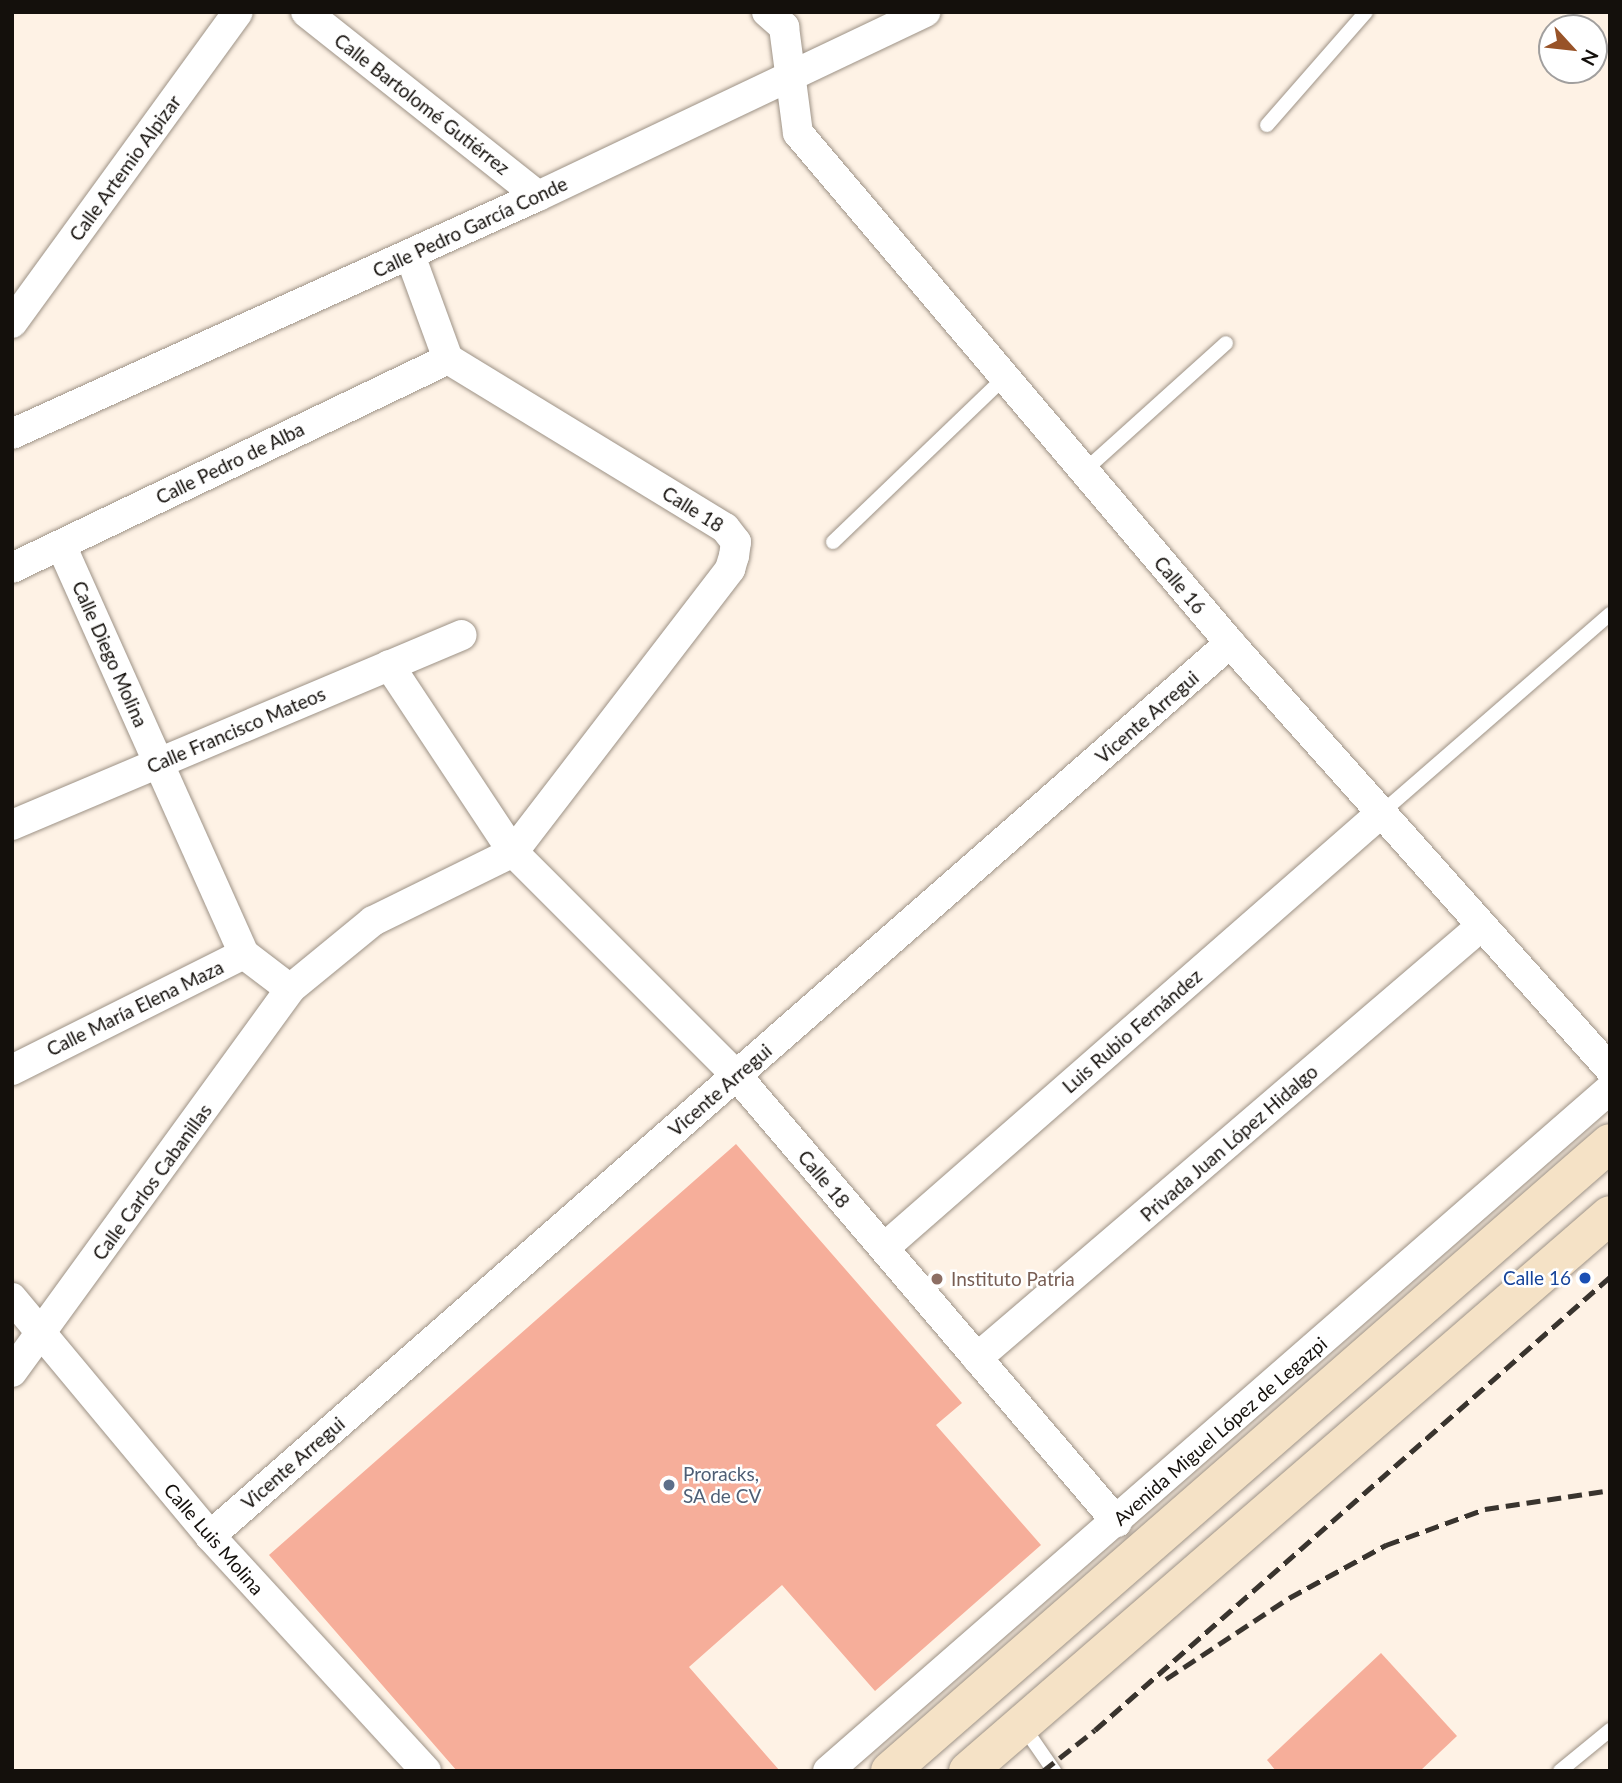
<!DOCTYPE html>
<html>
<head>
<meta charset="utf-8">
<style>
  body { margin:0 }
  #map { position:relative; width:1622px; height:1783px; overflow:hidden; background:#fef2e5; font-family:Lato,sans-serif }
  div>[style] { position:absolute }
  .building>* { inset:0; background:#f6ae9a }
  .roads { filter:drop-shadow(0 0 2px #9d9286) drop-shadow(0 0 2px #9d9286) }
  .lane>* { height:14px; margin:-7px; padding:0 7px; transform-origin:7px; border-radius:7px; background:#fff }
  .street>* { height:30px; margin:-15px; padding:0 15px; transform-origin:15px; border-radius:15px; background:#fff }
  .secondary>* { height:38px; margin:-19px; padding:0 19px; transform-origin:19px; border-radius:19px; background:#f5e2c6 }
  .rail>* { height:5px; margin-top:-2.5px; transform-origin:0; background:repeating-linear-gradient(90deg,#39342e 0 14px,transparent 0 21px) }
  .dots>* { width:19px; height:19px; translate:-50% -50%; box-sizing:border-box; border:4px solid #fff; border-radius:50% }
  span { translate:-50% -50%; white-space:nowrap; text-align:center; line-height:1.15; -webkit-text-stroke:5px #fff; paint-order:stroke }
  .street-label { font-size:19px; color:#14100c }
  .transit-label { font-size:19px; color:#164399 }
  .right { translate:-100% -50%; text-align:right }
  .education-label { font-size:19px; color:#785e54 }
  .left { translate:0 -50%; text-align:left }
  .service-label { font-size:19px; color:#4e5e75 }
  .frame { position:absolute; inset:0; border:14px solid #14100c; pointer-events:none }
  .north { position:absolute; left:1538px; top:14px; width:70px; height:70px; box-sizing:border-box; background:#fff; border:2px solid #a19f9e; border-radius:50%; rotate:117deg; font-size:19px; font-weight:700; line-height:28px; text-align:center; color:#14100c }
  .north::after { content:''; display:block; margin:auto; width:24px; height:32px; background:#985328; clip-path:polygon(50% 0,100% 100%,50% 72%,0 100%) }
</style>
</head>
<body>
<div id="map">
  <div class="building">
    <i style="clip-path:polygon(736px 1144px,962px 1403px,936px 1425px,1041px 1545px,875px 1691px,782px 1585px,689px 1667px,780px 1771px,457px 1771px,269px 1555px)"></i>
    <i style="clip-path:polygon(1381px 1653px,1457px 1736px,1420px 1771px,1276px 1771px,1267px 1760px)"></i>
  </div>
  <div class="roads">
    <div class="lane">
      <i style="left:1267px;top:125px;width:150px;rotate:-48.8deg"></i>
      <i style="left:1084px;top:471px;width:191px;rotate:-42deg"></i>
      <i style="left:833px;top:542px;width:238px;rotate:-43.8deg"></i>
      <i style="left:1380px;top:814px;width:305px;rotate:-41deg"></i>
      <i style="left:1023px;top:1726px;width:55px;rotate:55.4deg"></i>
      <i style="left:1560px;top:1771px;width:65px;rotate:-39.4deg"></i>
    </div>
    <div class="street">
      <i style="left:306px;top:12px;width:296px;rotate:38.4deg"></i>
      <i style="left:767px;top:12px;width:23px;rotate:41deg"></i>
      <i style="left:784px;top:27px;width:107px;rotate:82.5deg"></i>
      <i style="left:798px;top:133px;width:668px;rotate:49.73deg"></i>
      <i style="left:1230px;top:643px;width:571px;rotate:48.27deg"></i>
      <i style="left:12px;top:323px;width:384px;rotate:-54deg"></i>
      <i style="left:12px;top:434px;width:577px;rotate:-24.35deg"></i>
      <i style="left:538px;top:196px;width:429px;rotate:-25.4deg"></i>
      <i style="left:61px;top:545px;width:448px;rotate:65.9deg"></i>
      <i style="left:12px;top:568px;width:484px;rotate:-25.6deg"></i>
      <i style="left:389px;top:665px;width:224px;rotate:56.5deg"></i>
      <i style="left:513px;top:852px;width:317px;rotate:45deg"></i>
      <i style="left:737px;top:1076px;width:586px;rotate:49.57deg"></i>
      <i style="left:12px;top:825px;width:488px;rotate:-22.9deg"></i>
      <i style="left:12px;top:1070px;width:259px;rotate:-26.6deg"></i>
      <i style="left:244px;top:954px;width:58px;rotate:37.3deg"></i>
      <i style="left:884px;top:1248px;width:659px;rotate:-41.19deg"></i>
      <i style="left:12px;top:1298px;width:310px;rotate:50.2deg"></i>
      <i style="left:210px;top:1536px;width:319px;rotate:47.4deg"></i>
      <i style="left:977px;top:1358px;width:662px;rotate:-40.59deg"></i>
      <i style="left:12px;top:1372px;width:473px;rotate:-54deg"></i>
      <i style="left:290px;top:989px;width:107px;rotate:-39.3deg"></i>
      <i style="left:373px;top:921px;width:156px;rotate:-26.2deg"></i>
      <i style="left:513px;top:852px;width:357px;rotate:-52.5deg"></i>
      <i style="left:730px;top:569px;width:14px;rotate:-73deg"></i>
      <i style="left:734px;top:556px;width:14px;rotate:-82deg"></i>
      <i style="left:736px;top:542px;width:18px;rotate:-128deg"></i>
      <i style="left:725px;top:528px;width:324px;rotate:-148.6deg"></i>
      <i style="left:448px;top:359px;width:111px;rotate:-110.1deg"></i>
      <i style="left:210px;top:1536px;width:1356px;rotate:-41.2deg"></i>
      <i style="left:828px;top:1771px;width:1038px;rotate:-41.09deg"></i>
    </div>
    <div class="secondary">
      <i style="left:890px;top:1771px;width:955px;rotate:-41.1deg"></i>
      <i style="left:968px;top:1771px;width:849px;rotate:-40.89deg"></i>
    </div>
  </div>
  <div class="rail">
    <i style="left:1166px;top:1679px;width:147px;rotate:-33.4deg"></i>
    <i style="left:1289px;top:1598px;width:111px;rotate:-28.7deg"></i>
    <i style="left:1386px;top:1545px;width:105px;rotate:-20deg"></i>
    <i style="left:1485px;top:1509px;width:126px;rotate:-8.6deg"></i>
    <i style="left:1043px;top:1771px;width:66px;rotate:-38.3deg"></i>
    <i style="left:1095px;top:1730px;width:686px;rotate:-41.34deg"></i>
  </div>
  <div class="dots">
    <i style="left:1585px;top:1278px;background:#1a4fb4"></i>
    <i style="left:937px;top:1279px;background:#8d6e63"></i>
    <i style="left:669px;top:1485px;background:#5c6f8a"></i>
  </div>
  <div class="street-label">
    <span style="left:422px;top:104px;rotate:38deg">Calle Bartolomé Gutiérrez</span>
    <span style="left:125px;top:168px;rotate:-54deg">Calle Artemio Alpizar</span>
    <span style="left:470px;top:227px;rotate:-25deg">Calle Pedro García Conde</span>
    <span style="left:230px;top:463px;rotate:-26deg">Calle Pedro de Alba</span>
    <span style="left:693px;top:509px;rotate:32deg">Calle 18</span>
    <span style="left:1180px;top:585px;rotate:50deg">Calle 16</span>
    <span style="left:110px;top:654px;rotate:66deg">Calle Diego Molina</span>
    <span style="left:1147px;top:717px;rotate:-41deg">Vicente Arregui</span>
    <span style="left:236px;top:730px;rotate:-23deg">Calle Francisco Mateos</span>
    <span style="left:135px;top:1008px;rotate:-26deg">Calle María Elena Maza</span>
    <span style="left:1132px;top:1031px;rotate:-41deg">Luis Rubio Fernández</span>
    <span style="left:720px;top:1090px;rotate:-41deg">Vicente Arregui</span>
    <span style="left:1229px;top:1143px;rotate:-41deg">Privada Juan López Hidalgo</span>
    <span style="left:824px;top:1179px;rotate:50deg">Calle 18</span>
    <span style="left:152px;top:1182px;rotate:-54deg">Calle Carlos Cabanillas</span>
    <span style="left:1220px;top:1431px;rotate:-41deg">Avenida Miguel López de Legazpi</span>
    <span style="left:293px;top:1463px;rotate:-41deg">Vicente Arregui</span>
    <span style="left:214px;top:1539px;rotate:49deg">Calle Luis Molina</span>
  </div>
  <div class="transit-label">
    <span class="right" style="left:1571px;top:1278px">Calle 16</span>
  </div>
  <div class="education-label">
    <span class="left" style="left:951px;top:1279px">Instituto Patria</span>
  </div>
  <div class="service-label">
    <span class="left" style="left:683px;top:1485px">Proracks,<br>SA de CV</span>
  </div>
  <div class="frame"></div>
  <div class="north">N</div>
</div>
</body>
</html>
